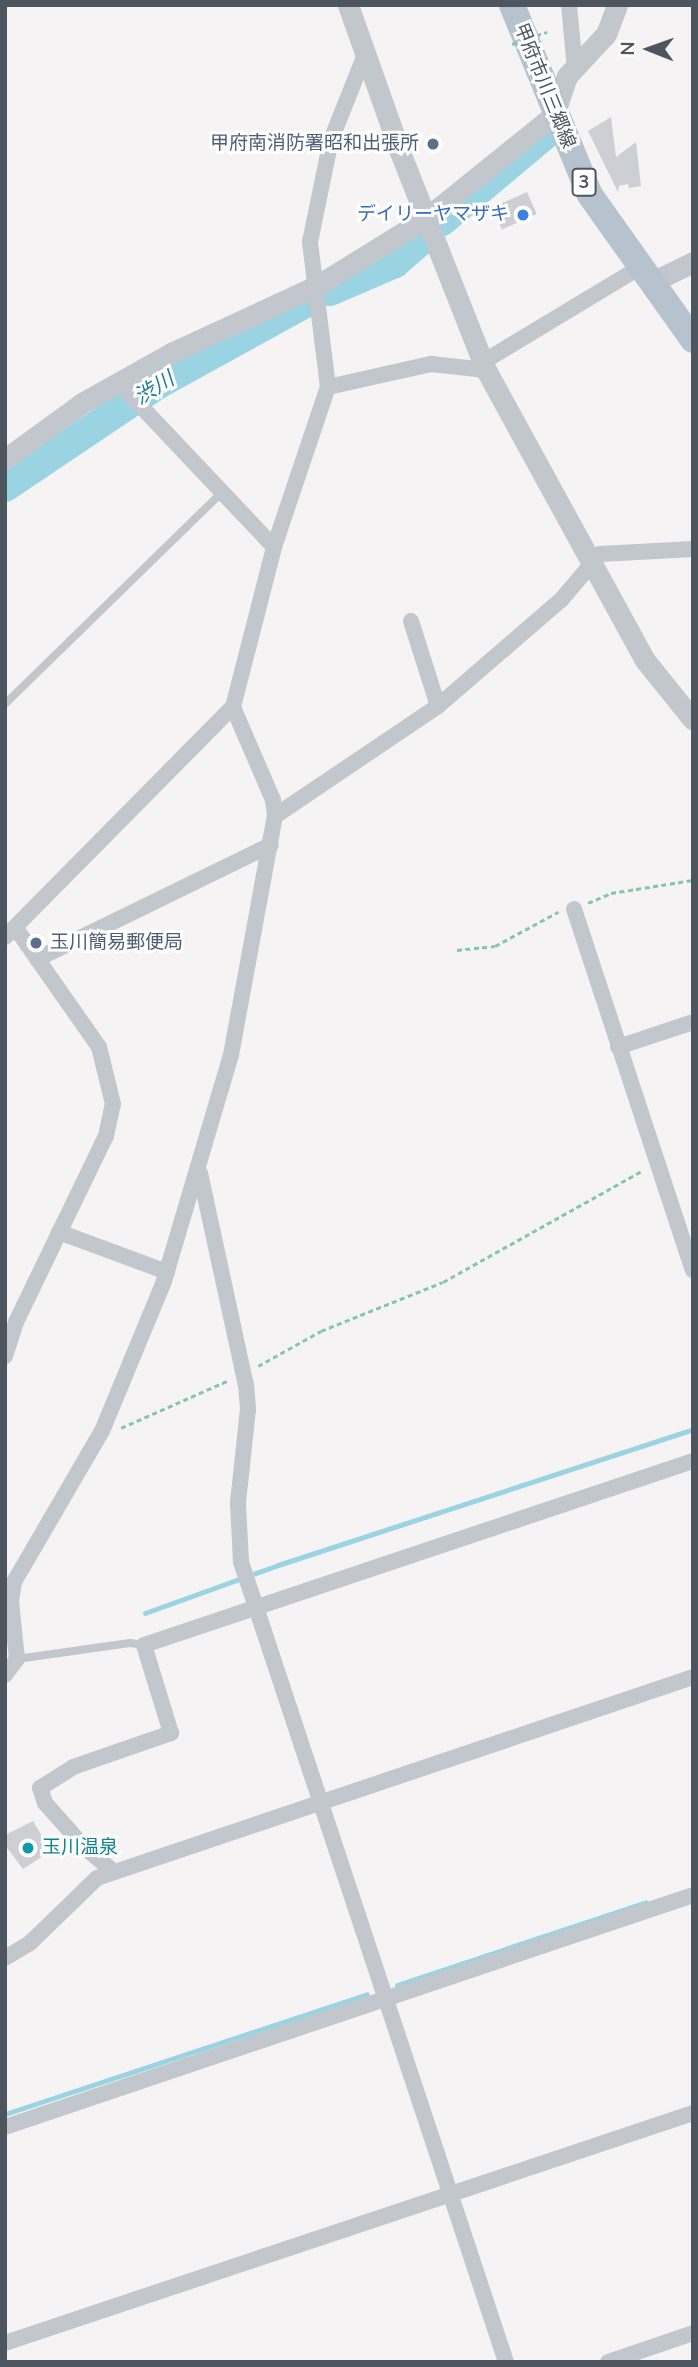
<!DOCTYPE html>
<html>
<head>
<meta charset="utf-8">
<style>
  body { margin:0 }
  #map { position:relative; width:698px; height:2367px; overflow:hidden; background:#f5f3f3; font-family:"Nunito Sans","Noto Sans JP",sans-serif }
  div>[style] { position:absolute }
  .stream>* { height:5px; margin:-2.5px; padding:0 2.5px; transform-origin:2.5px; border-radius:2.5px; background:#9ad4e3 }
  .river>* { height:30px; margin:-15px; padding:0 15px; transform-origin:15px; border-radius:15px; background:#9ad4e3 }
  .building>* { inset:0; background:#cdcfd4; transform-origin:0 0 }
  .path>* { height:2.5px; margin-top:-1.25px; transform-origin:0; background:repeating-linear-gradient(90deg,#84c6a6 0 5px,transparent 0 8.5px) }
  .service>* { height:8px; margin:-4px; padding:0 4px; transform-origin:4px; border-radius:4px; background:#c1c7cd }
  .minor>* { height:16px; margin:-8px; padding:0 8px; transform-origin:8px; border-radius:8px; background:#c1c7cd }
  .tertiary>* { height:21px; margin:-10.5px; padding:0 10.5px; transform-origin:10.5px; border-radius:10.5px; background:#c1c7cd }
  .primary>* { height:26px; margin:-13px; padding:0 13px; transform-origin:13px; border-radius:13px; background:#b6c2ce }
  .path-bridge>* { height:2.5px; margin-top:-1.25px; transform-origin:0; background:repeating-linear-gradient(90deg,#84c6a6 0 5px,transparent 0 8.5px) }
  .dots>* { width:19px; height:19px; translate:-50% -50%; box-sizing:border-box; border:4px solid #fff; border-radius:50% }
  span { translate:-50% -50%; white-space:nowrap; text-align:center; line-height:1.15; -webkit-text-stroke:6px #fff; paint-order:stroke }
  .shield-label span { padding:2px 5px; background:#fff; border:2px solid; border-radius:5px; -webkit-text-stroke-width:0 }
  .shield-label { font-size:18px; color:#4d565e; font-weight:700 }
  .street-label { font-size:19px; color:#4d565e }
  .service-label { font-size:19px; color:#4e5e75 }
  .right { translate:-100% -50%; text-align:right }
  .left { translate:0 -50%; text-align:left }
  .shop-label { font-size:19px; color:#366cbe }
  .culture-label { font-size:19px; color:#0d838f }
  .water-label { font-size:21px; color:#1d7e99; font-style:italic }
  .frame { position:absolute; inset:0; border:7px solid #4d565e; pointer-events:none }
  .north { position:absolute; left:614px; top:14px; width:70px; height:70px; -webkit-text-stroke:5px #fff; paint-order:stroke; rotate:271deg; font-size:19px; font-weight:700; line-height:28px; text-align:center; color:#4d565e }
  .north::after { content:''; display:block; margin:auto; width:24px; height:32px; background:#4d565e; clip-path:polygon(50% 0,100% 100%,50% 72%,0 100%) }
</style>
</head>
<body>
<div id="map">
  <div class="stream">
    <i style="left:145px;top:1613px;width:141px;rotate:-19.8deg"></i>
    <i style="left:278px;top:1565px;width:437px;rotate:-18.1deg"></i>
    <i style="left:397px;top:1985px;width:262px;rotate:-18.4deg"></i>
    <i style="left:5px;top:2114px;width:381px;rotate:-18.3deg"></i>
  </div>
  <div class="river">
    <i style="left:442px;top:221px;width:137px;rotate:-40deg"></i>
    <i style="left:330px;top:291px;width:71px;rotate:-23.3deg"></i>
    <i style="left:395px;top:263px;width:37px;rotate:-41deg"></i>
    <i style="left:5px;top:487px;width:184px;rotate:-33.9deg"></i>
    <i style="left:158px;top:384px;width:172px;rotate:-28.8deg"></i>
  </div>
  <div class="building">
    <i style="clip-path:polygon(611px 117px,616px 157px,636px 142px,641px 186px,629px 188px,628px 184px,619px 186px,618px 192px,588px 131px)"></i>
    <i style="left:527px;top:192px;width:24px;height:38px;rotate:66deg"></i>
    <i style="clip-path:polygon(33px 1821px,51px 1851px,23px 1869px,5px 1845px,5px 1835px)"></i>
  </div>
  <div class="path">
    <i style="left:588px;top:903px;width:25px;rotate:-23deg"></i>
    <i style="left:611px;top:893px;width:83px;rotate:-9deg"></i>
    <i style="left:457px;top:950px;width:38px;rotate:-6deg"></i>
    <i style="left:495px;top:946px;width:72px;rotate:-28.4deg"></i>
    <i style="left:258px;top:1366px;width:72px;rotate:-29.1deg"></i>
    <i style="left:321px;top:1331px;width:131px;rotate:-21.9deg"></i>
    <i style="left:443px;top:1282px;width:228px;rotate:-29.2deg"></i>
    <i style="left:121px;top:1428px;width:116px;rotate:-23.9deg"></i>
  </div>
  <div class="service">
    <i style="left:5px;top:704px;width:302px;rotate:-44.3deg"></i>
    <i style="left:17px;top:1659px;width:114px;rotate:-8.1deg"></i>
    <i style="left:130px;top:1643px;width:14px;rotate:8deg"></i>
  </div>
  <div class="minor">
    <i style="left:569px;top:5px;width:64px;rotate:84.6deg"></i>
    <i style="left:483px;top:362px;width:182px;rotate:-31.1deg"></i>
    <i style="left:118px;top:382px;width:227px;rotate:46.6deg"></i>
    <i style="left:328px;top:387px;width:106px;rotate:-12.6deg"></i>
    <i style="left:431px;top:364px;width:55px;rotate:6.2deg"></i>
    <i style="left:411px;top:621px;width:89px;rotate:72.4deg"></i>
    <i style="left:275px;top:816px;width:197px;rotate:-34deg"></i>
    <i style="left:438px;top:706px;width:162px;rotate:-40.8deg"></i>
    <i style="left:561px;top:600px;width:60px;rotate:-49.7deg"></i>
    <i style="left:600px;top:554px;width:93px;rotate:-3.1deg"></i>
    <i style="left:574px;top:909px;width:380px;rotate:71.8deg"></i>
    <i style="left:5px;top:937px;width:324px;rotate:-45.3deg"></i>
    <i style="left:37px;top:959px;width:260px;rotate:-26deg"></i>
    <i style="left:618px;top:1047px;width:79px;rotate:-18.4deg"></i>
    <i style="left:200px;top:1173px;width:217px;rotate:77.8deg"></i>
    <i style="left:246px;top:1385px;width:24px;rotate:85deg"></i>
    <i style="left:248px;top:1409px;width:95px;rotate:96.1deg"></i>
    <i style="left:238px;top:1503px;width:59px;rotate:87.1deg"></i>
    <i style="left:241px;top:1562px;width:843px;rotate:71.67deg"></i>
    <i style="left:59px;top:1232px;width:115px;rotate:20.3deg"></i>
    <i style="left:5px;top:1356px;width:36px;rotate:-72deg"></i>
    <i style="left:16px;top:1322px;width:207px;rotate:-64.2deg"></i>
    <i style="left:106px;top:1136px;width:33px;rotate:-78deg"></i>
    <i style="left:113px;top:1104px;width:59px;rotate:-103.8deg"></i>
    <i style="left:99px;top:1047px;width:146px;rotate:-125deg"></i>
    <i style="left:5px;top:1675px;width:20px;rotate:-53deg"></i>
    <i style="left:17px;top:1659px;width:58px;rotate:-95.9deg"></i>
    <i style="left:11px;top:1601px;width:19px;rotate:-81deg"></i>
    <i style="left:14px;top:1582px;width:175px;rotate:-59.8deg"></i>
    <i style="left:102px;top:1431px;width:162px;rotate:-67.5deg"></i>
    <i style="left:164px;top:1281px;width:236px;rotate:-73.5deg"></i>
    <i style="left:231px;top:1055px;width:243px;rotate:-79.6deg"></i>
    <i style="left:275px;top:816px;width:16px;rotate:-97deg"></i>
    <i style="left:273px;top:800px;width:101px;rotate:-113.3deg"></i>
    <i style="left:233px;top:707px;width:165px;rotate:-75.6deg"></i>
    <i style="left:274px;top:547px;width:169px;rotate:-71.4deg"></i>
    <i style="left:328px;top:387px;width:146px;rotate:-97.1deg"></i>
    <i style="left:310px;top:242px;width:104px;rotate:-78.4deg"></i>
    <i style="left:331px;top:140px;width:95px;rotate:-68.3deg"></i>
    <i style="left:114px;top:1872px;width:38px;rotate:-140deg"></i>
    <i style="left:85px;top:1848px;width:60px;rotate:-131.6deg"></i>
    <i style="left:45px;top:1803px;width:16px;rotate:-108deg"></i>
    <i style="left:40px;top:1788px;width:39px;rotate:-32deg"></i>
    <i style="left:73px;top:1767px;width:104px;rotate:-19.1deg"></i>
    <i style="left:171px;top:1733px;width:92px;rotate:-107.1deg"></i>
    <i style="left:144px;top:1645px;width:579px;rotate:-18.53deg"></i>
    <i style="left:5px;top:1958px;width:29px;rotate:-31deg"></i>
    <i style="left:30px;top:1943px;width:93px;rotate:-44.1deg"></i>
    <i style="left:97px;top:1878px;width:629px;rotate:-18.64deg"></i>
    <i style="left:5px;top:2127px;width:726px;rotate:-18.63deg"></i>
    <i style="left:5px;top:2343px;width:725px;rotate:-18.48deg"></i>
    <i style="left:608px;top:2362px;width:90px;rotate:-18.8deg"></i>
  </div>
  <div class="tertiary">
    <i style="left:348px;top:5px;width:156px;rotate:70.5deg"></i>
    <i style="left:400px;top:152px;width:234px;rotate:68.5deg"></i>
    <i style="left:486px;top:370px;width:329px;rotate:61.3deg"></i>
    <i style="left:644px;top:659px;width:78px;rotate:51.2deg"></i>
    <i style="left:650px;top:283px;width:48px;rotate:-26deg"></i>
    <i style="left:5px;top:459px;width:95px;rotate:-36deg"></i>
    <i style="left:82px;top:403px;width:102px;rotate:-29.3deg"></i>
    <i style="left:171px;top:353px;width:162px;rotate:-24.8deg"></i>
    <i style="left:318px;top:285px;width:126px;rotate:-31.7deg"></i>
    <i style="left:425px;top:219px;width:166px;rotate:-38.9deg"></i>
    <i style="left:554px;top:115px;width:41px;rotate:-71.6deg"></i>
    <i style="left:567px;top:76px;width:57px;rotate:-47.1deg"></i>
    <i style="left:606px;top:34px;width:31px;rotate:-69deg"></i>
  </div>
  <div class="primary">
    <i style="left:512px;top:5px;width:205px;rotate:67.7deg"></i>
    <i style="left:590px;top:195px;width:178px;rotate:54.6deg"></i>
  </div>
  <div class="path-bridge">
    <i style="left:512px;top:44px;width:37px;rotate:-19deg"></i>
  </div>
  <div class="dots">
    <i style="left:433px;top:144px;background:#5c6f8a"></i>
    <i style="left:523px;top:215px;background:#3f7fe0"></i>
    <i style="left:36px;top:943px;background:#5c6f8a"></i>
    <i style="left:28px;top:1848px;background:#0f9aa8"></i>
  </div>
  <div class="shield-label">
    <span style="left:584px;top:182px">3</span>
  </div>
  <div class="street-label">
    <span style="left:544px;top:86px;rotate:68deg">甲府市川三郷線</span>
  </div>
  <div class="service-label">
    <span class="right" style="left:419px;top:144px">甲府南消防署昭和出張所</span>
    <span class="left" style="left:50px;top:943px">玉川簡易郵便局</span>
  </div>
  <div class="shop-label">
    <span class="right" style="left:509px;top:215px">デイリーヤマザキ</span>
  </div>
  <div class="culture-label">
    <span class="left" style="left:42px;top:1848px">玉川温泉</span>
  </div>
  <div class="water-label">
    <span style="left:154px;top:388px;rotate:-32deg">渋川</span>
  </div>
  <div class="frame"></div>
  <div class="north">N</div>
</div>
</body>
</html>
